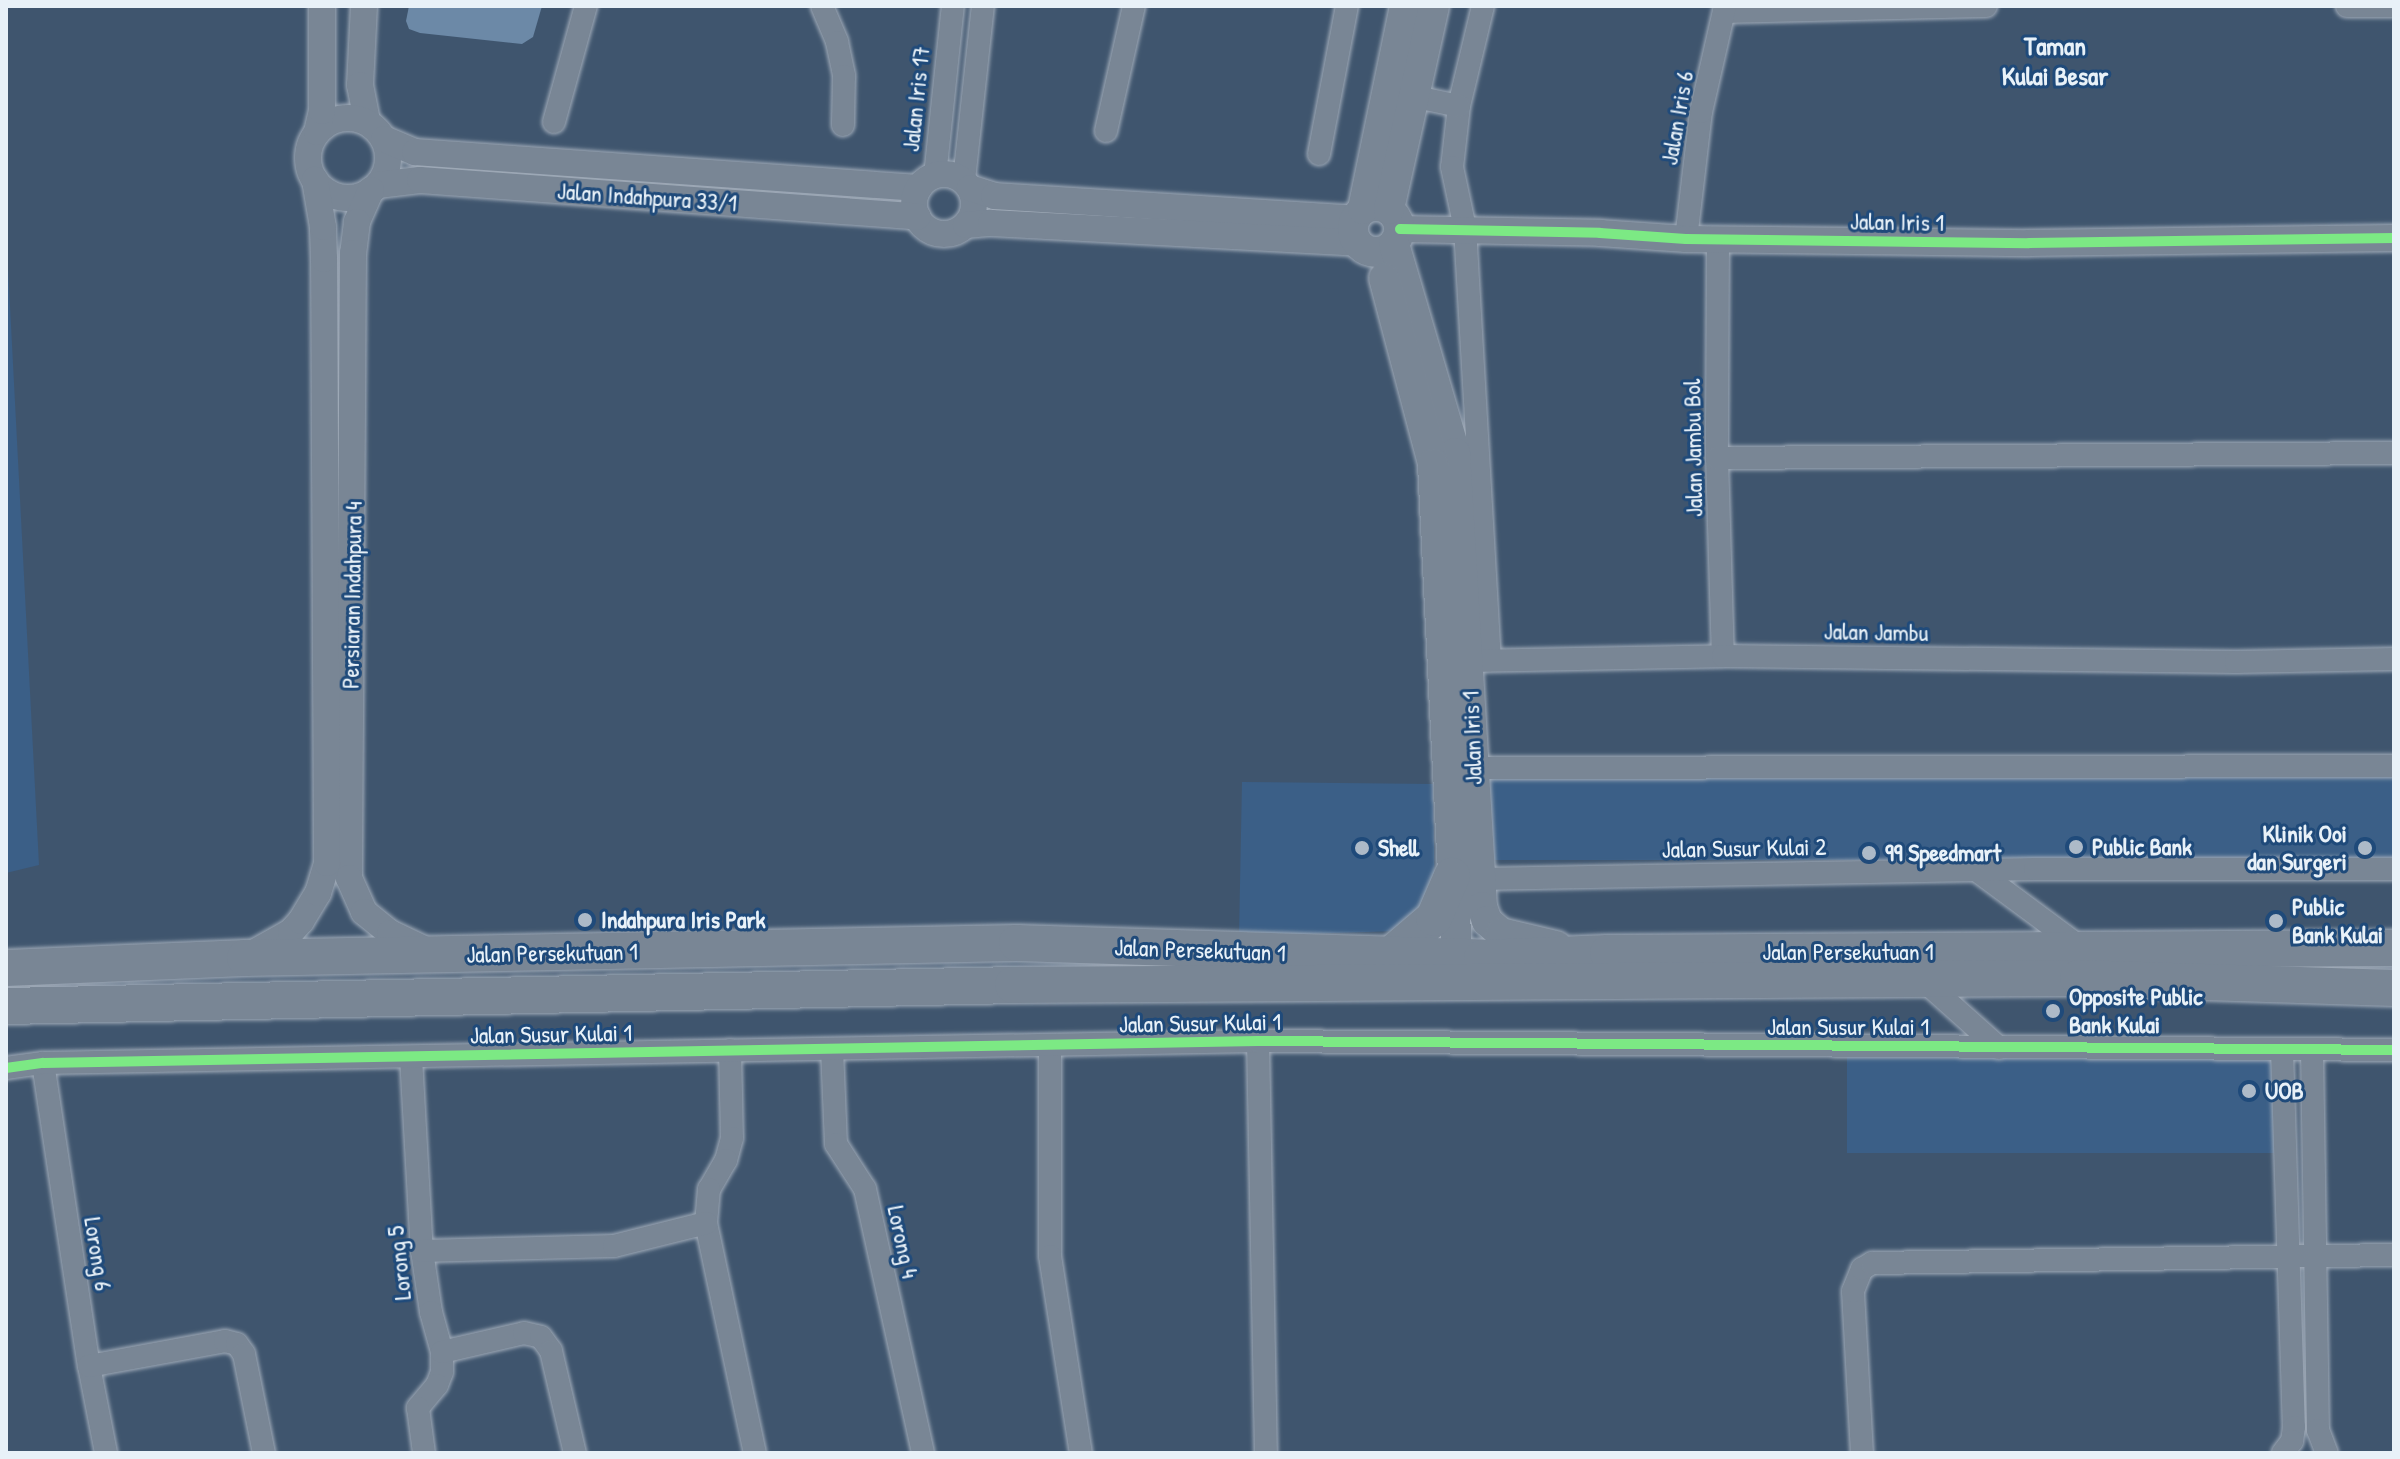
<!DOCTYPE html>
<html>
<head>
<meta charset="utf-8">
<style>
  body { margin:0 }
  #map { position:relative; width:2400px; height:1459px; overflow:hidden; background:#3f556e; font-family:"Patrick Hand",sans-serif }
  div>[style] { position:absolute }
  .built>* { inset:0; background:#3b5f87; transform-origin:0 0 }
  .water>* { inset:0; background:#6c89a7 }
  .roads { filter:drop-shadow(0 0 2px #9faab7) drop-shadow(0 0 2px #9faab7) }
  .minor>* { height:22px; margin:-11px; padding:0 11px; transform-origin:11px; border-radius:11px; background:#798695 }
  .tertiary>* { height:26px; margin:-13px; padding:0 13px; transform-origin:13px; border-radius:13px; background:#798695 }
  .tertiary>.ring { margin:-13px; padding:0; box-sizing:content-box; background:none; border:26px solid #798695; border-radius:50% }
  .secondary>* { height:30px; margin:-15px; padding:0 15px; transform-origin:15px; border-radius:15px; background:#798695 }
  .secondary>.ring { margin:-15px; padding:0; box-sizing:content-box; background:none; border:30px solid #798695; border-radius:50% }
  .trunk>* { height:36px; margin:-18px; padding:0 18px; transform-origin:18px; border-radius:18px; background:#798695 }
  .cycleway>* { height:10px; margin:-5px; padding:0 5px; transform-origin:5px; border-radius:5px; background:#7ce984 }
  .dots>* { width:22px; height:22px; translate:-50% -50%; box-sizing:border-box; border:4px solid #1f4a7a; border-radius:50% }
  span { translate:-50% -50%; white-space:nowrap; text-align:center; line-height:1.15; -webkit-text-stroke:6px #1f4a7a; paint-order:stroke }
  .street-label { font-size:24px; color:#e8f1f8 }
  .poi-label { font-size:24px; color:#e8f1f8; font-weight:700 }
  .right { translate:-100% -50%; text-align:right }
  .left { translate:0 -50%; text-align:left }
  .neighbourhood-label { font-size:26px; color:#e8f1f8; font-weight:700 }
  .frame { position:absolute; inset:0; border:8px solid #e8f1f8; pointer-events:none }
</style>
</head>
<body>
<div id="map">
  <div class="built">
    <i style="clip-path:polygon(6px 229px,39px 865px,6px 873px)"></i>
    <i style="left:2394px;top:774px;width:86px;height:908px;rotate:90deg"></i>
    <i style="clip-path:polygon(1242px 782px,1433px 784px,1435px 906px,1398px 931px,1239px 936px)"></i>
    <i style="left:1847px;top:1056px;width:427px;height:97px"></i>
  </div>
  <div class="water">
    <i style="clip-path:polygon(409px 6px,542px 6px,533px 37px,522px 44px,420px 33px,409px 29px,406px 21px)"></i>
  </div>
  <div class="roads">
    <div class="minor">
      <i style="left:822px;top:6px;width:39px;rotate:67deg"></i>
      <i style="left:837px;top:42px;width:35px;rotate:78deg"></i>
      <i style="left:844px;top:76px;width:49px;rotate:91.2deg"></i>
      <i style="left:1483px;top:6px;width:103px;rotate:103.5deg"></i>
      <i style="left:1459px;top:106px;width:61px;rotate:96.5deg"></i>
      <i style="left:1452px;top:167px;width:62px;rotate:78deg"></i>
      <i style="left:1465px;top:228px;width:433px;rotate:86.7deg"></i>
      <i style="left:2347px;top:6px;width:47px"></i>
      <i style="left:1724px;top:12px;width:262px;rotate:-1.3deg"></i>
      <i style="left:1402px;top:94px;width:58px;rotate:11.9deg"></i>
      <i style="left:554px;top:122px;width:120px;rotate:-74.6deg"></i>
      <i style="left:1106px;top:131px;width:128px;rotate:-77.4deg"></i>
      <i style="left:1319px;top:154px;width:151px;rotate:-79.3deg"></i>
      <i style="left:935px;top:176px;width:171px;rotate:-84deg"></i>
      <i style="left:964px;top:180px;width:175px;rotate:-83.8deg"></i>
      <i style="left:1686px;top:239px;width:128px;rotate:-83.3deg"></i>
      <i style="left:1701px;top:112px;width:109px;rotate:-77.2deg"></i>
      <i style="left:1718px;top:240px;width:218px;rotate:90.3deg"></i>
      <i style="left:1717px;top:458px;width:198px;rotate:88.3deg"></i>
      <i style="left:1717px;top:458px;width:677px;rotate:-0.42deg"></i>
      <i style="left:1470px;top:661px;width:253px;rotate:-1.1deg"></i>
      <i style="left:1723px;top:656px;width:513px;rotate:0.67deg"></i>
      <i style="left:2236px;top:662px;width:158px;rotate:-1.1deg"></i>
      <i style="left:1473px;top:768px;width:921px;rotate:-0.12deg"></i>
      <i style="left:1976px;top:870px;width:134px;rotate:36.5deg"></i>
      <i style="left:1479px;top:879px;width:556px;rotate:-1.03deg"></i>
      <i style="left:2035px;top:869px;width:359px"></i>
      <i style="left:1923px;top:980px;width:102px;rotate:41.8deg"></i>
      <i style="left:1258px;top:1041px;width:412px;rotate:88.9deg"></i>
      <i style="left:1050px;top:1045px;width:211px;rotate:90deg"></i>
      <i style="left:1050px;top:1256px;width:199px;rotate:81.1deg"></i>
      <i style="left:832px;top:1049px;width:95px;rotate:87.6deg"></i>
      <i style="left:836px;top:1144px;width:54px;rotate:57.2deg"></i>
      <i style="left:865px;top:1189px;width:270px;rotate:77.6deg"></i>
      <i style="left:730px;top:1050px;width:88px;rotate:88.7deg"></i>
      <i style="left:732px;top:1138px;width:23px;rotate:105deg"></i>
      <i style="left:726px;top:1160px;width:34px;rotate:120deg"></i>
      <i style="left:709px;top:1189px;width:34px;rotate:95deg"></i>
      <i style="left:706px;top:1223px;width:235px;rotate:78deg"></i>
      <i style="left:2282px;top:1050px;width:377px;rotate:88.2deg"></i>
      <i style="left:2294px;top:1427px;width:14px;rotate:98deg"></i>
      <i style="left:2292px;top:1441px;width:15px;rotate:127deg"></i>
      <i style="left:2312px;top:1050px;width:380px;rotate:89.1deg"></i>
      <i style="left:2318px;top:1430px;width:25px;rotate:69deg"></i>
      <i style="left:411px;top:1057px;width:194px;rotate:86.8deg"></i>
      <i style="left:422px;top:1251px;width:62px;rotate:81.6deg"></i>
      <i style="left:431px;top:1312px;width:41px;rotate:74.6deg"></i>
      <i style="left:442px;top:1352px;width:20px;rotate:90deg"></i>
      <i style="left:442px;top:1372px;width:14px;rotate:111deg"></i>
      <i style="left:437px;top:1385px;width:30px;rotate:130deg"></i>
      <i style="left:418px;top:1408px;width:45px;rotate:82.4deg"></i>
      <i style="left:43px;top:1063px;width:306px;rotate:81.4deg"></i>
      <i style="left:89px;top:1366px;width:89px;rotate:78.9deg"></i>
      <i style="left:6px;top:1068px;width:37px;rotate:-8deg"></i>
      <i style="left:43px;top:1063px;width:1215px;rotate:-1.04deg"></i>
      <i style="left:1258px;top:1041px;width:1136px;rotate:0.45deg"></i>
      <i style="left:422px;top:1251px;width:192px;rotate:-1.5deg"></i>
      <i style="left:614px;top:1246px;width:95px;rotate:-14deg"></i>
      <i style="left:442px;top:1352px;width:84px;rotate:-13deg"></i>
      <i style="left:524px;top:1333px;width:17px;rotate:13deg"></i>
      <i style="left:541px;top:1337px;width:17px;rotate:54deg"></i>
      <i style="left:551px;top:1351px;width:105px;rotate:76.8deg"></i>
      <i style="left:89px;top:1366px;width:138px;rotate:-10.4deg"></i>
      <i style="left:225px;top:1341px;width:12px;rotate:14deg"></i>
      <i style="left:237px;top:1344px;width:12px;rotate:55deg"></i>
      <i style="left:244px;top:1354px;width:101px;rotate:78.6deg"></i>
      <i style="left:1862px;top:1453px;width:162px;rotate:-93.2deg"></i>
      <i style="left:1853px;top:1291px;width:24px;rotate:-68deg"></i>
      <i style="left:1862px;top:1269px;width:12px;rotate:-31deg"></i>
      <i style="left:1872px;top:1263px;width:522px;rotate:-0.88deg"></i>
    </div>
    <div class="tertiary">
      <i style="left:364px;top:6px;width:79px;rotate:92.9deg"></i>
      <i style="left:360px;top:85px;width:38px;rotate:79deg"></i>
      <i class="ring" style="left:308px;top:118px;width:54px;height:54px"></i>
      <i style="left:317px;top:132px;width:22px;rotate:-77deg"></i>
      <i style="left:322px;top:111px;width:105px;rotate:-90deg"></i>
      <i style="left:384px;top:139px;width:34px;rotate:23deg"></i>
      <i style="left:415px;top:152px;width:505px;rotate:4.09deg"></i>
      <i class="ring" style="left:914px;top:174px;width:34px;height:34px"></i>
      <i style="left:378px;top:185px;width:42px;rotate:-6.8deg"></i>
      <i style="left:420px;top:180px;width:499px;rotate:4.2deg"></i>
      <i style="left:970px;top:188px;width:25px;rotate:18deg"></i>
      <i style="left:994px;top:196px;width:362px;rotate:3.6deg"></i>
      <i style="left:371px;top:190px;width:35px;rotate:114deg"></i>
      <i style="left:357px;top:222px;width:31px;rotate:97deg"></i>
      <i style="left:353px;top:253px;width:625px;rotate:90.37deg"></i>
      <i style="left:349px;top:878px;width:37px;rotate:66deg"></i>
      <i style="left:364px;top:912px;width:33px;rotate:39deg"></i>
      <i style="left:390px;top:933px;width:42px;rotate:25.3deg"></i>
      <i style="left:966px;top:225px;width:25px;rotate:-5deg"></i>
      <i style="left:991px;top:223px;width:367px;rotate:3.1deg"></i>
      <i style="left:1400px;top:229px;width:200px;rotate:1.1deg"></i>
      <i style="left:1600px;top:233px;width:86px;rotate:4deg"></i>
      <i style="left:1686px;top:239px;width:343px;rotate:0.7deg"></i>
      <i style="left:2029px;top:243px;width:365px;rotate:-0.8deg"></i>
      <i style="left:248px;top:956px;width:49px;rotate:-29.2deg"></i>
      <i style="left:291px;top:932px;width:15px;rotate:-48deg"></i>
      <i style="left:301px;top:921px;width:33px;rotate:-59deg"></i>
      <i style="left:318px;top:893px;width:31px;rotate:-73deg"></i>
      <i style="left:327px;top:863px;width:604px;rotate:-90.28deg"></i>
      <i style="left:324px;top:259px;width:32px;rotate:-92deg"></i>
      <i style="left:323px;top:227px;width:48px;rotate:-99.7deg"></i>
    </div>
    <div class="secondary">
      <i class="ring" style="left:1353px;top:206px;width:16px;height:16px"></i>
      <i style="left:1363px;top:209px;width:207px;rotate:-78.3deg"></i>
      <i style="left:1389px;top:209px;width:208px;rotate:-77.5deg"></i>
      <i style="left:1394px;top:244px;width:218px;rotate:73.7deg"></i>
      <i style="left:1455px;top:453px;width:455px;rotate:86.6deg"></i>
      <i style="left:1482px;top:907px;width:15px;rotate:70deg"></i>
      <i style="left:1487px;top:921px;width:18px;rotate:41deg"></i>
      <i style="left:1501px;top:933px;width:57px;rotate:13.3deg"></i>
      <i style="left:1384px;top:278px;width:192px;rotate:75.2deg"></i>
      <i style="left:1433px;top:464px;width:494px;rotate:87.2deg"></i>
    </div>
    <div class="trunk">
      <i style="left:1392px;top:954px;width:55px;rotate:-40.6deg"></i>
      <i style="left:1434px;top:918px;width:46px;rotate:-66.8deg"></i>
      <i style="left:6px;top:968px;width:239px;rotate:-2.4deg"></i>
      <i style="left:245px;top:958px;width:772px;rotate:-1.11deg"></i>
      <i style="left:1017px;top:943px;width:465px;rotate:1.8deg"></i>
      <i style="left:1482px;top:958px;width:126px;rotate:-2.3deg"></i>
      <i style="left:1608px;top:953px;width:786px;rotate:-0.36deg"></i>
      <i style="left:6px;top:1006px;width:1007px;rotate:-1.19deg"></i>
      <i style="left:1013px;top:985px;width:1065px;rotate:-0.38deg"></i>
      <i style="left:2078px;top:978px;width:316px;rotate:1.8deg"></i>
    </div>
  </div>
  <div class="cycleway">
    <i style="left:1400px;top:229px;width:200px;rotate:1.1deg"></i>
    <i style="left:1600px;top:233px;width:86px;rotate:4deg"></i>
    <i style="left:1686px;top:239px;width:343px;rotate:0.7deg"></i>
    <i style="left:2029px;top:243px;width:365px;rotate:-0.8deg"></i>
    <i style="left:6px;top:1068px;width:37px;rotate:-8deg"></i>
    <i style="left:43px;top:1063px;width:1215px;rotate:-1.04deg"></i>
    <i style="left:1258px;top:1041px;width:1136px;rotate:0.45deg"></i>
  </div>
  <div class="dots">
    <i style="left:2076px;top:847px;background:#adbac8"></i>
    <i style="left:1362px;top:848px;background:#adbac8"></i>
    <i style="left:2365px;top:848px;background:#adbac8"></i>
    <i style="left:1869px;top:853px;background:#adbac8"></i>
    <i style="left:585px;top:920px;background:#adbac8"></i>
    <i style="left:2276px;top:921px;background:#adbac8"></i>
    <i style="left:2053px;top:1011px;background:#adbac8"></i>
    <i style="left:2249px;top:1091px;background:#adbac8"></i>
  </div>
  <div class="street-label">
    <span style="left:916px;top:99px;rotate:-84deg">Jalan Iris 17</span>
    <span style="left:1677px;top:118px;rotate:-80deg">Jalan Iris 6</span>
    <span style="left:647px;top:197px;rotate:4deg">Jalan Indahpura 33/1</span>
    <span style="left:1897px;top:222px;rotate:1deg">Jalan Iris 1</span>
    <span style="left:1693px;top:448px;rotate:-91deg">Jalan Jambu Bol</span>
    <span style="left:352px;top:595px;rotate:-89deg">Persiaran Indahpura 4</span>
    <span style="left:1876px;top:632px;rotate:1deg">Jalan Jambu</span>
    <span style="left:1472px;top:738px;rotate:-92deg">Jalan Iris 1</span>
    <span style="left:1744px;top:848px;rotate:-1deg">Jalan Susur Kulai 2</span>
    <span style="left:1200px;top:950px;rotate:2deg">Jalan Persekutuan 1</span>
    <span style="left:1848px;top:952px">Jalan Persekutuan 1</span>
    <span style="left:552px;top:953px;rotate:-1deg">Jalan Persekutuan 1</span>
    <span style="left:1200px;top:1023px;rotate:-1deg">Jalan Susur Kulai 1</span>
    <span style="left:1848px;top:1027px">Jalan Susur Kulai 1</span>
    <span style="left:551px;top:1034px;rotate:-1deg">Jalan Susur Kulai 1</span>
    <span style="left:903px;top:1242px;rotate:78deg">Lorong 4</span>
    <span style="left:98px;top:1254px;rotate:81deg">Lorong 6</span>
    <span style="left:399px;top:1263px;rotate:-96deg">Lorong 5</span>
  </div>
  <div class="poi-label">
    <span class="right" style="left:2347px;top:848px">Klinik Ooi<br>dan Surgeri</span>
    <span class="left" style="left:2092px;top:847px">Public Bank</span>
    <span class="left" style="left:1378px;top:848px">Shell</span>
    <span class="left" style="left:1885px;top:853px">99 Speedmart</span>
    <span class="left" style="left:2292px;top:921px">Public<br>Bank Kulai</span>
    <span class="left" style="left:601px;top:920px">Indahpura Iris Park</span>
    <span class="left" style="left:2069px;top:1011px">Opposite Public<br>Bank Kulai</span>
    <span class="left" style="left:2265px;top:1091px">UOB</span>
  </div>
  <div class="neighbourhood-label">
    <span style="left:2055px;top:61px">Taman<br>Kulai Besar</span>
  </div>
  <div class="frame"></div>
</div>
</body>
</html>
